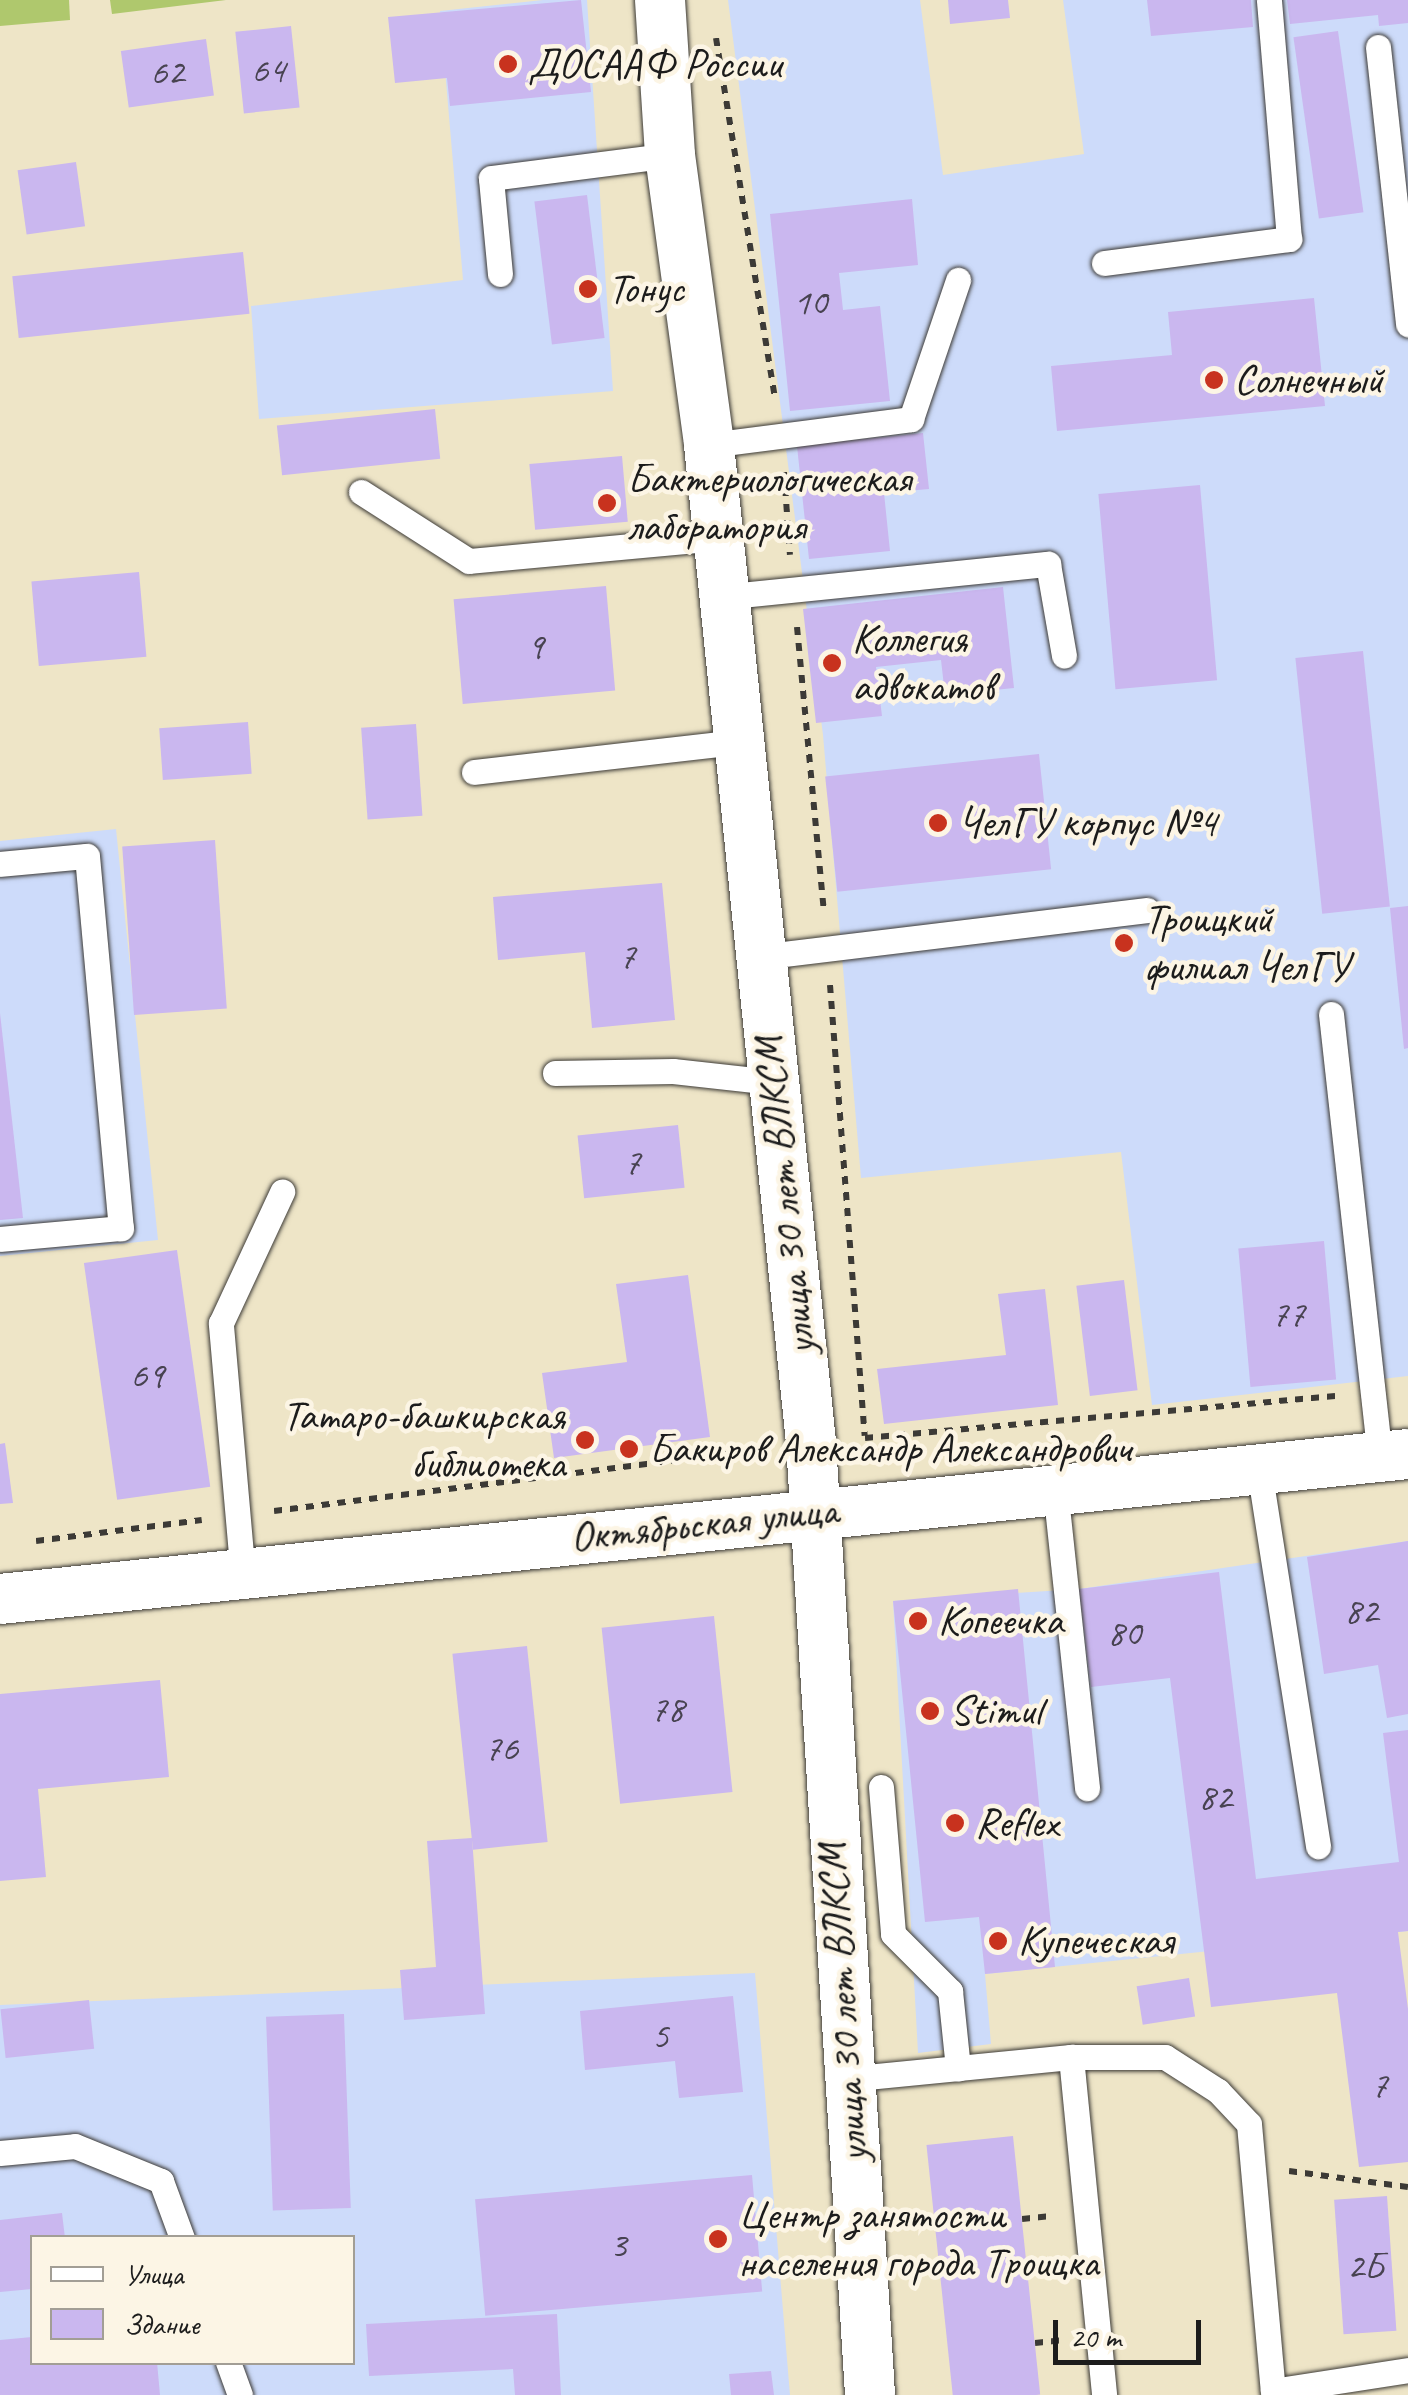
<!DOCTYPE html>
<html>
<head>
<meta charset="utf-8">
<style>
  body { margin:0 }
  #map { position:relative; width:1408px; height:2395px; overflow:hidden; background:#eee5c7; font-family:Caveat,sans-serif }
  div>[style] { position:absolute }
  .built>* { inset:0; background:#cddbfa }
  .green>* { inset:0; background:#afc86d }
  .building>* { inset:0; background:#cab7ef; transform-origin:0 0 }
  .path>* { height:6px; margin-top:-3px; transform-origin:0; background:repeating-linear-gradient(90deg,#3c3a36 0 8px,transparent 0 16px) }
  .roads { filter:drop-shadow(0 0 2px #3c3a36) drop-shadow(0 0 2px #3c3a36) }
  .lane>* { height:25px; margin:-12.5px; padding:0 12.5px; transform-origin:12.5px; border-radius:12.5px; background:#fff }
  .street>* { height:50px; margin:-25px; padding:0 25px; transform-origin:25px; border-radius:25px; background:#fff }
  .dots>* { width:28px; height:28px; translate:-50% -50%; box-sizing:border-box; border:5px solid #fcf5e5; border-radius:50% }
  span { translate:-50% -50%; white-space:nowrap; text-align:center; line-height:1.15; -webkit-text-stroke:9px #fcf5e5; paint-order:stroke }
  .number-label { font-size:38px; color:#484351 }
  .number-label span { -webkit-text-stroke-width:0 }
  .poi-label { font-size:42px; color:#1c1c1c }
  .left { translate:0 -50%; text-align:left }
  .right { translate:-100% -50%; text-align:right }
  .street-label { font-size:42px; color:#1c1c1c }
  .legend { position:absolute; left:30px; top:2235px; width:325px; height:130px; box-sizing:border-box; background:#fcf5e5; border:2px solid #a29e95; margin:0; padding:12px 18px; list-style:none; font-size:30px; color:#1c1c1c }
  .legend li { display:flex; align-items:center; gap:20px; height:50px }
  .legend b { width:50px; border:2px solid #a29e95 }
  .scale { position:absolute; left:1053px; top:2320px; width:148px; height:45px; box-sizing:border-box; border:5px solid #1c1c1c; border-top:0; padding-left:12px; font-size:30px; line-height:35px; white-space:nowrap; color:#1c1c1c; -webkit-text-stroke:8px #fcf5e5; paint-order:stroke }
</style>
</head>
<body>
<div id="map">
  <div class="built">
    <i style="clip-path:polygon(543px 0,587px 0,613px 391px,259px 419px,251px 306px,463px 280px,440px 11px)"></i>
    <i style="clip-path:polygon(728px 0,920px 0,943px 175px,1084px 154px,1063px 0,1408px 0,1408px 1376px,1152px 1405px,1121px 1152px,861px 1178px,823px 735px)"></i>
    <i style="clip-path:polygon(116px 829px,158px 1240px,0 1256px,0 841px)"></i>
    <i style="clip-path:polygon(1408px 1541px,1408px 1931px,985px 1974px,991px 2044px,918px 2053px,893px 1601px,1079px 1589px)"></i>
    <i style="clip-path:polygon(evenodd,755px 1973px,790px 2395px,0 2395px,0 2005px,755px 1973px,32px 2238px,352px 2238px,352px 2362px,32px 2362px,32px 2238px)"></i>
  </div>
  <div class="green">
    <i style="clip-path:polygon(0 0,69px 0,70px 20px,0 26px)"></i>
    <i style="clip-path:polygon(110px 0,226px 0,112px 14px)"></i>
  </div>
  <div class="building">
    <i style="clip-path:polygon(581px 0,591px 92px,450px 106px,447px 78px,395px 83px,388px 17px)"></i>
    <i style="clip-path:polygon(948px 0,1008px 0,1010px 18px,950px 24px)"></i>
    <i style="clip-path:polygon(1147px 0,1251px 0,1253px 27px,1151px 36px)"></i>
    <i style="clip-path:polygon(1287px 0,1408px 0,1408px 23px,1379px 26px,1378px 15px,1290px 24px)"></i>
    <i style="left:291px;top:26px;width:82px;height:56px;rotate:84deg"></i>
    <i style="left:1338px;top:31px;width:183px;height:45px;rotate:82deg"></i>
    <i style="left:206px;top:39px;width:57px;height:86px;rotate:82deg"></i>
    <i style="left:76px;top:162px;width:65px;height:59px;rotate:82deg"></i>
    <i style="left:587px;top:195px;width:144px;height:53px;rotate:83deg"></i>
    <i style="clip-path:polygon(912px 199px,918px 265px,839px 273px,843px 310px,880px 306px,890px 401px,790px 411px,770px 214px)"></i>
    <i style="left:243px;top:252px;width:62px;height:232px;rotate:84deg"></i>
    <i style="clip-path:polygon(1314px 298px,1325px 406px,1057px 431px,1051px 366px,1172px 355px,1168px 312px)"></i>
    <i style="left:435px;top:409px;width:50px;height:159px;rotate:84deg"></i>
    <i style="clip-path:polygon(923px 433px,929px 489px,884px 493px,890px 551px,809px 559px,797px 446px)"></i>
    <i style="left:622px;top:456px;width:66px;height:93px;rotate:85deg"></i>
    <i style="left:1200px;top:485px;width:196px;height:102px;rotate:85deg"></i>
    <i style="left:139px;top:572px;width:85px;height:108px;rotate:85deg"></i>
    <i style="left:606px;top:586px;width:105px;height:153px;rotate:85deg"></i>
    <i style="clip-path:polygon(1003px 587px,1014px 688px,945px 695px,941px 660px,876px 667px,882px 716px,816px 723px,803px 609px)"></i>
    <i style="left:1363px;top:651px;width:257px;height:68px;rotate:84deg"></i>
    <i style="left:248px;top:722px;width:52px;height:89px;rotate:86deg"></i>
    <i style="left:416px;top:724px;width:92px;height:55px;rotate:86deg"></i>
    <i style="left:1039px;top:754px;width:116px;height:215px;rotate:84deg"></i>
    <i style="left:215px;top:840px;width:169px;height:93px;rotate:86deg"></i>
    <i style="clip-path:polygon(662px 883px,675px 1020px,592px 1028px,585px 952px,498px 960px,493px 897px)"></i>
    <i style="clip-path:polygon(1408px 906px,1408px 1048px,1404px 1049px,1390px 908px)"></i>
    <i style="clip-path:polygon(0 1013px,23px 1218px,0 1220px)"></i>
    <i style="left:678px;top:1125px;width:63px;height:101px;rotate:84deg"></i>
    <i style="left:1324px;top:1241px;width:139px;height:86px;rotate:85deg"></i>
    <i style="left:177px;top:1250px;width:239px;height:94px;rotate:82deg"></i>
    <i style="clip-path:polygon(688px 1275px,710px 1437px,554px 1458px,542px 1373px,627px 1362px,616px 1284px)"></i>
    <i style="left:1124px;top:1280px;width:111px;height:48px;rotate:83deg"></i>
    <i style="clip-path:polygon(1045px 1289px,1058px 1405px,884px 1424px,877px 1369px,1006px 1355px,998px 1294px)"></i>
    <i style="clip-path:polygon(5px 1443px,13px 1503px,0 1504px,0 1444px)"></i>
    <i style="clip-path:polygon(1408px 1541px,1408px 1714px,1387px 1718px,1378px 1665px,1324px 1674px,1307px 1557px)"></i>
    <i style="clip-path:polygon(1219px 1572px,1256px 1879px,1399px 1862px,1383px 1733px,1408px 1730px,1408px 1931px,1398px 1932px,1408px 2009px,1408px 2162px,1359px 2167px,1337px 1993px,1211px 2007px,1170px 1678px,1091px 1687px,1079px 1589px)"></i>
    <i style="clip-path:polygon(1018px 1589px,1055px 1967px,985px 1974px,979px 1917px,925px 1922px,893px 1601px)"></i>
    <i style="left:714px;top:1616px;width:177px;height:113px;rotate:84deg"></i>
    <i style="left:527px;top:1646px;width:197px;height:75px;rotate:84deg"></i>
    <i style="clip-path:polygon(160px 1680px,169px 1777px,38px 1789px,46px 1877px,0 1881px,0 1694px)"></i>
    <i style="clip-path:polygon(472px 1838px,485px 2014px,404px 2020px,400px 1970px,436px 1967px,427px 1841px)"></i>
    <i style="left:1189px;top:1978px;width:39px;height:53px;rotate:81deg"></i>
    <i style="clip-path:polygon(733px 1996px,743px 2092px,679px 2098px,675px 2061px,585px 2070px,580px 2011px)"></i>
    <i style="left:89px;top:2000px;width:49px;height:89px;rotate:84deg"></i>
    <i style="left:344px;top:2014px;width:194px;height:78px;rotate:88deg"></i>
    <i style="left:1013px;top:2136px;width:260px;height:87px;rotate:84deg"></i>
    <i style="left:752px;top:2175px;width:117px;height:278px;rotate:85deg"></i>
    <i style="left:1387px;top:2196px;width:135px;height:53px;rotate:86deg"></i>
    <i style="clip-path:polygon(62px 2213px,65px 2238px,32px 2238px,32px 2289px,0 2292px,0 2220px)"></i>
    <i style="clip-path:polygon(557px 2314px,561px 2395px,515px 2395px,513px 2369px,369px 2376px,366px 2324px)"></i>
    <i style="clip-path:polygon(32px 2337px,32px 2362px,157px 2362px,160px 2395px,0 2395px,0 2340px)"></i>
    <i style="clip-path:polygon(771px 2371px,774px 2395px,731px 2395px,729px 2374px)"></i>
  </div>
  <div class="path">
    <i style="left:716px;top:38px;width:367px;rotate:80.7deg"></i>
    <i style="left:784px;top:472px;width:83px;rotate:85.9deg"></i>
    <i style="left:797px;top:627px;width:287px;rotate:84.6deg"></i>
    <i style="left:830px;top:985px;width:452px;rotate:85.6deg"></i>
    <i style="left:865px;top:1438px;width:472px;rotate:-5.1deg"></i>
    <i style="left:274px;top:1511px;width:493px;rotate:-7.2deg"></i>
    <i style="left:36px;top:1541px;width:167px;rotate:-7.2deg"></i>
    <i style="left:1289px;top:2171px;width:120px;rotate:7.7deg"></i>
    <i style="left:1022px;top:2219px;width:29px;rotate:-6deg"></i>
    <i style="left:1035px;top:2343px;width:29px;rotate:-6deg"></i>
  </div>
  <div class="roads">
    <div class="lane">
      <i style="left:1378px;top:47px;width:279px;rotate:83.8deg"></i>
      <i style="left:1104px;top:263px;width:187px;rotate:-7.4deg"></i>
      <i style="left:1289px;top:239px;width:240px;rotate:-94.8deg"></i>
      <i style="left:500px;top:274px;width:96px;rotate:-95.4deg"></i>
      <i style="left:491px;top:178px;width:180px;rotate:-7.3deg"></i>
      <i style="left:709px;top:445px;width:204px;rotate:-7.3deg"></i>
      <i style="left:911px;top:419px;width:147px;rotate:-71.3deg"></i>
      <i style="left:361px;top:492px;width:128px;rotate:32.6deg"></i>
      <i style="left:469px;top:561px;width:248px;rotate:-5.3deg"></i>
      <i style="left:721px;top:597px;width:329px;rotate:-5.8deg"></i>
      <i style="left:1048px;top:564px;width:93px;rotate:80.1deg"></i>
      <i style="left:474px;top:772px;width:264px;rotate:-6.5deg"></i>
      <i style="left:0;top:864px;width:87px;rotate:-5.3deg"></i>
      <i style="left:87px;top:856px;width:374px;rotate:84.8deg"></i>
      <i style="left:121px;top:1228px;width:121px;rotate:174.8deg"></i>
      <i style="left:759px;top:957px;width:391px;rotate:-6.9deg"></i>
      <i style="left:1331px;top:1014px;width:445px;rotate:83.7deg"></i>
      <i style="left:555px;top:1073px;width:118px;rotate:-1deg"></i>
      <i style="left:673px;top:1071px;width:100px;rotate:6.3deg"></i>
      <i style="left:1259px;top:1469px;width:382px;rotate:81.1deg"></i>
      <i style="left:1055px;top:1488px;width:302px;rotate:83.9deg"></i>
      <i style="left:243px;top:1577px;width:255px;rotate:-95deg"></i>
      <i style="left:221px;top:1323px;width:145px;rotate:-65deg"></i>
      <i style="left:881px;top:1787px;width:147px;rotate:85.3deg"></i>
      <i style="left:893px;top:1934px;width:81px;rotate:45deg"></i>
      <i style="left:950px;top:1991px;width:78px;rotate:84.1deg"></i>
      <i style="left:1071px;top:2057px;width:94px"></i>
      <i style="left:1165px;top:2057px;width:63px;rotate:32.7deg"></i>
      <i style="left:1218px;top:2091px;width:45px;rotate:46.8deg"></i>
      <i style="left:1249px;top:2124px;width:268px;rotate:84.9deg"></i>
      <i style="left:1273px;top:2391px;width:137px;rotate:-8.8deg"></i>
      <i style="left:846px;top:2079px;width:226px;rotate:-5.6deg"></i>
      <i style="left:1071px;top:2057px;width:340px;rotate:84.4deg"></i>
      <i style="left:0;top:2153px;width:75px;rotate:-5.3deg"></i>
      <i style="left:75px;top:2146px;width:93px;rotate:22.1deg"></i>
      <i style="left:161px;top:2181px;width:61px;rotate:69.8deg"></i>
      <i style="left:228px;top:2362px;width:35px;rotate:70deg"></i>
    </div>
    <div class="street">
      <i style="left:660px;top:0;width:155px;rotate:86.3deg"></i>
      <i style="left:670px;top:155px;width:293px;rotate:82.3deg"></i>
      <i style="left:709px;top:445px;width:1003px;rotate:84.16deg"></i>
      <i style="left:811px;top:1443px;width:954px;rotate:86.45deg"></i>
      <i style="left:0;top:1599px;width:1415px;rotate:-5.88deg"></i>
    </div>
  </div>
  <div class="dots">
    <i style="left:508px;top:64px;background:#c8321e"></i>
    <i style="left:588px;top:289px;background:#c8321e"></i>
    <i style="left:1214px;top:380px;background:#c8321e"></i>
    <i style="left:607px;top:503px;background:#c8321e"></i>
    <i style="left:832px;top:663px;background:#c8321e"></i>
    <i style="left:938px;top:823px;background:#c8321e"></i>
    <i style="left:1124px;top:943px;background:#c8321e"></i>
    <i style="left:585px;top:1440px;background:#c8321e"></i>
    <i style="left:629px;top:1449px;background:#c8321e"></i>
    <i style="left:918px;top:1621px;background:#c8321e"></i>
    <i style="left:930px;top:1711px;background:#c8321e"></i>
    <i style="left:955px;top:1823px;background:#c8321e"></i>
    <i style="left:998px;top:1941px;background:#c8321e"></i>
    <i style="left:718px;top:2239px;background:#c8321e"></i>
  </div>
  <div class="number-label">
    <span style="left:268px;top:70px">64</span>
    <span style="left:167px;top:72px">62</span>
    <span style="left:810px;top:302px">10</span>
    <span style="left:535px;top:646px">9</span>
    <span style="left:627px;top:956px">7</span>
    <span style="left:632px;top:1162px">7</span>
    <span style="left:1288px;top:1314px">77</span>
    <span style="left:147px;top:1375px">69</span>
    <span style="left:1361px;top:1611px">82</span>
    <span style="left:1124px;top:1633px">80</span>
    <span style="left:667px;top:1709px">78</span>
    <span style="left:501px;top:1748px">76</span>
    <span style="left:1215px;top:1797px">82</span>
    <span style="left:660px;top:2036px">5</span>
    <span style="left:1379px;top:2085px">7</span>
    <span style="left:618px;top:2245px">3</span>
    <span style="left:1365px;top:2266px">2Б</span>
  </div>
  <div class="poi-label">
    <span class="left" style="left:528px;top:64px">ДОСААФ России</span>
    <span class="left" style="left:608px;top:289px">Тонус</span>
    <span class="left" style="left:1234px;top:380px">Солнечный</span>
    <span class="left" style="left:627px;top:503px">Бактериологическая<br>лаборатория</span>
    <span class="left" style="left:852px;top:663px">Коллегия<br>адвокатов</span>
    <span class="left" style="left:958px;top:823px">ЧелГУ корпус №4</span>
    <span class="left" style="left:1144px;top:943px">Троицкий<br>филиал ЧелГУ</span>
    <span class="right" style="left:565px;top:1440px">Татаро-башкирская<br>библиотека</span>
    <span class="left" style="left:649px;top:1449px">Бакиров Александр Александрович</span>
    <span class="left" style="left:938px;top:1621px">Копеечка</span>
    <span class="left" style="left:950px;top:1711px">Stimul</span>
    <span class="left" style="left:975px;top:1823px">Reflex</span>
    <span class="left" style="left:1018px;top:1941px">Купеческая</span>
    <span class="left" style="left:738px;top:2239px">Центр занятости<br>населения города Троицка</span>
  </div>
  <div class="street-label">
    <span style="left:785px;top:1196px;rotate:-96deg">улица 30 лет ВЛКСМ</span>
    <span style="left:704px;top:1524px;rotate:-6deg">Октябрьская улица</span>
    <span style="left:843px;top:2003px;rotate:-94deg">улица 30 лет ВЛКСМ</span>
  </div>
  <ul class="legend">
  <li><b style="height:12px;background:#fff"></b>Улица</li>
  <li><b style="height:28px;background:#cab7ef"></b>Здание</li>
  </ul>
  <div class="scale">20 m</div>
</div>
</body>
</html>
